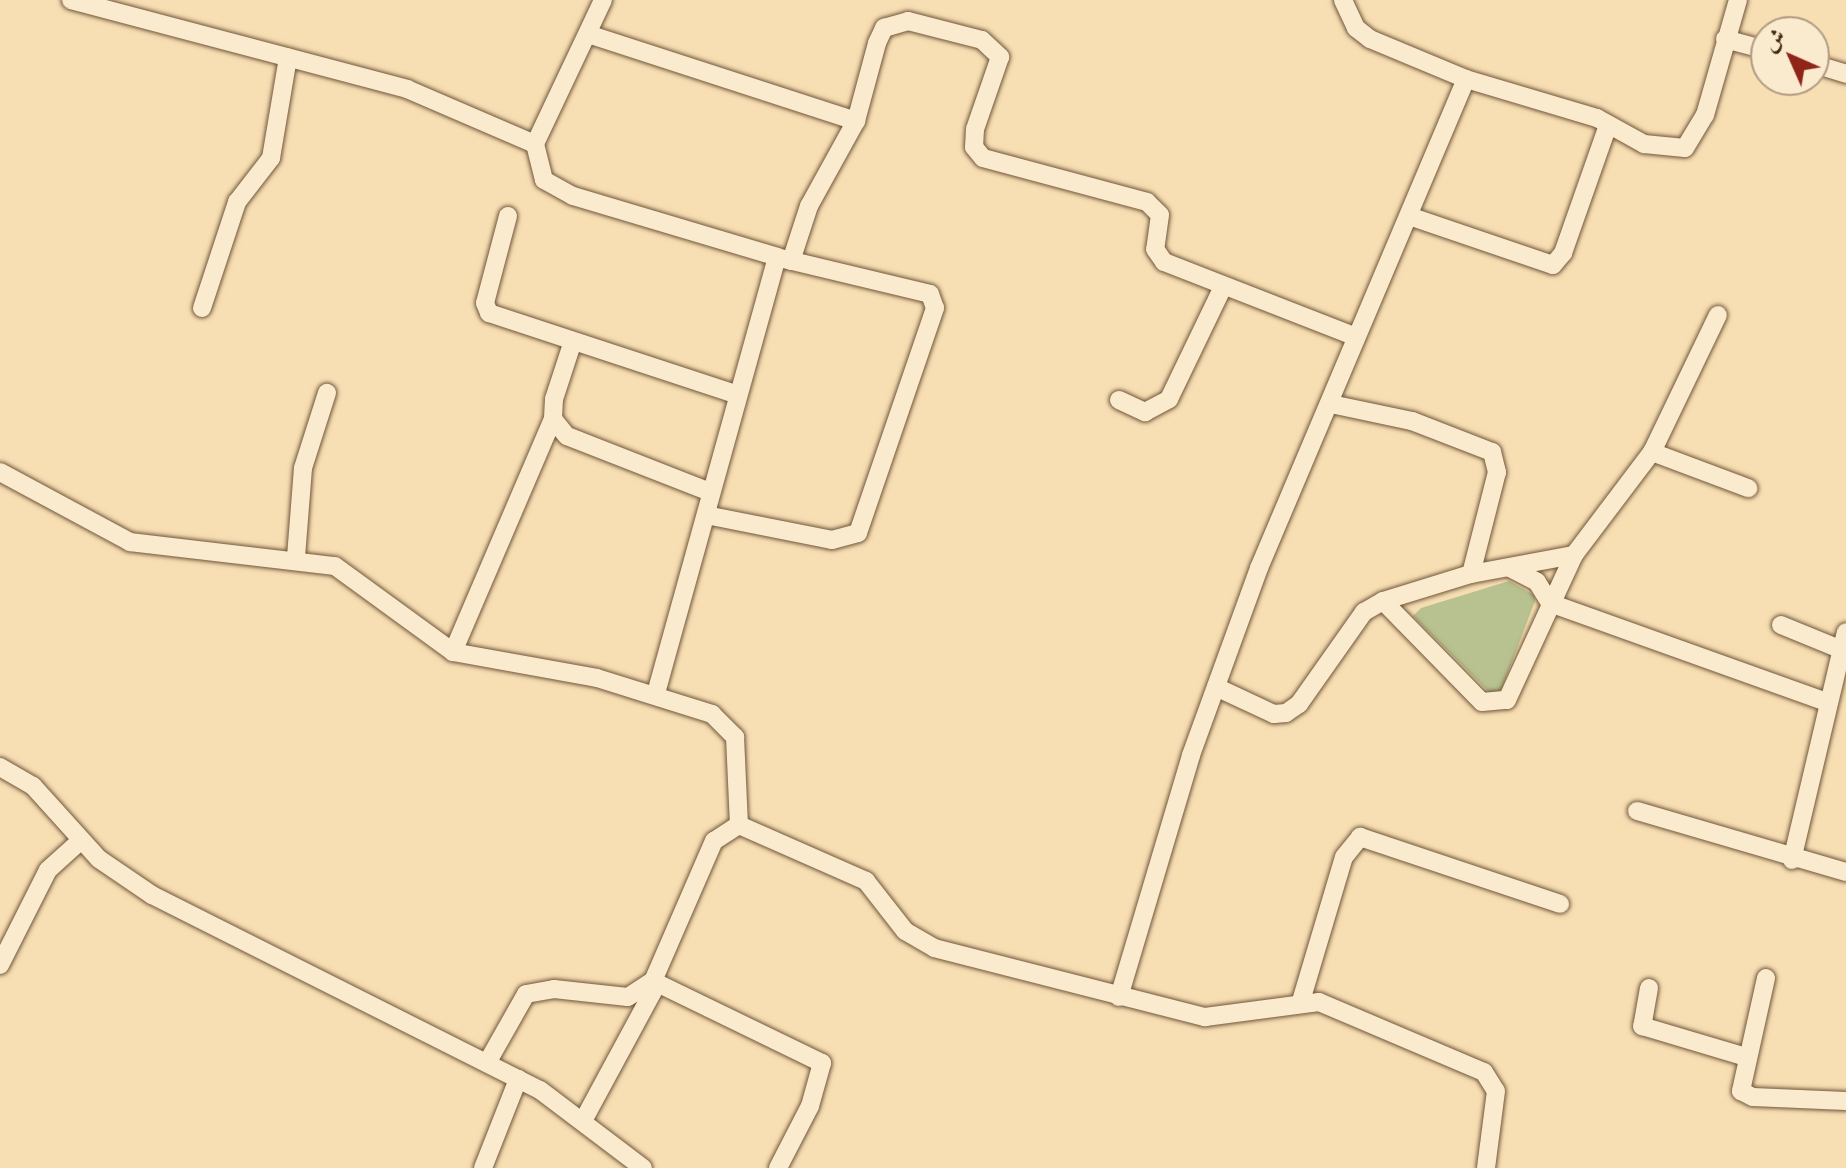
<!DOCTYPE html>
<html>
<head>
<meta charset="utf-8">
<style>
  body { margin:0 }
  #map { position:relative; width:1846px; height:1168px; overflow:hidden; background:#f7deb3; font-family:"IM FELL Great Primer",Amiri,serif }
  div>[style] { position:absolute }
  .green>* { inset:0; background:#b8c290 }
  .roads { filter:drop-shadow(0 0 2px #705639) drop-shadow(0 0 2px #705639) }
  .street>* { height:18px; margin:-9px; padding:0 9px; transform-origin:9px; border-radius:9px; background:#faeace }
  span { translate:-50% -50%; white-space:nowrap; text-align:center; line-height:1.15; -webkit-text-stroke:6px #faeace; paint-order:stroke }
  .north { position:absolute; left:1750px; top:16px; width:80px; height:80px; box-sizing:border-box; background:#faeace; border:2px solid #b19c82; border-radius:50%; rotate:315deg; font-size:22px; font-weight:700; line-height:32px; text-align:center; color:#432810 }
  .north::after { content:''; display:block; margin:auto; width:28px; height:36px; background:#8f2418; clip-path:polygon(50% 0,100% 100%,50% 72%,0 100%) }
</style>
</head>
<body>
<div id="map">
  <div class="green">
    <i style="clip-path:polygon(1509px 581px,1534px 595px,1535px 601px,1502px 688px,1493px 696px,1413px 616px,1421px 608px)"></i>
  </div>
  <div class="roads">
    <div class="street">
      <i style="left:71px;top:0;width:348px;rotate:14.8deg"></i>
      <i style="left:407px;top:89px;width:139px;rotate:23.3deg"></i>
      <i style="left:603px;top:0;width:159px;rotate:115.3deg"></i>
      <i style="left:535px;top:144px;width:37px;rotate:76deg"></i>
      <i style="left:544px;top:180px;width:33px;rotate:29deg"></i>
      <i style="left:573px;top:196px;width:213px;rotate:16.6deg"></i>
      <i style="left:777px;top:257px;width:453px;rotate:105.5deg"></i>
      <i style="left:588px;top:34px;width:282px;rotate:18deg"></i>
      <i style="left:1725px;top:39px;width:42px;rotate:15deg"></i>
      <i style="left:1814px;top:64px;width:34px;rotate:17deg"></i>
      <i style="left:1466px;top:79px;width:137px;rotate:16.6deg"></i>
      <i style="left:1597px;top:118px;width:54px;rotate:29deg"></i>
      <i style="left:1644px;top:144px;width:41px;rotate:5.6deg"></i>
      <i style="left:1685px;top:148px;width:39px;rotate:-59deg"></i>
      <i style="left:1705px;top:115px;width:120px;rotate:-74deg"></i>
      <i style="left:508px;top:216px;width:90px;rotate:104.8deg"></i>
      <i style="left:485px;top:303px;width:11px;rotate:68deg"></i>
      <i style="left:489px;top:313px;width:262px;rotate:18.2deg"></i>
      <i style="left:1409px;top:216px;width:152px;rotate:18.8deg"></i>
      <i style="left:1553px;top:265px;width:16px;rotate:-50deg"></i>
      <i style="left:1563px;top:253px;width:136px;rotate:-70.6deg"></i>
      <i style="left:791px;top:261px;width:58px;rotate:-71.9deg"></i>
      <i style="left:809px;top:206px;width:97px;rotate:-61.1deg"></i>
      <i style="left:856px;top:121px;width:81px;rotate:-74.9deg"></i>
      <i style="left:877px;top:43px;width:17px;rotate:-65deg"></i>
      <i style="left:884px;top:28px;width:25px;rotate:-16deg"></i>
      <i style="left:908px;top:21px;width:76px;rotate:14.4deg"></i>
      <i style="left:982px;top:40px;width:25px;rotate:43deg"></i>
      <i style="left:1000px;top:57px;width:76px;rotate:109.1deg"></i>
      <i style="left:975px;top:129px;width:18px;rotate:93deg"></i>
      <i style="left:974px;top:147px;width:14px;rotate:51deg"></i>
      <i style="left:983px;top:158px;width:170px;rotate:15deg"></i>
      <i style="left:1147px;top:202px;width:18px;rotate:45deg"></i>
      <i style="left:1160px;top:215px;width:34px;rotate:98deg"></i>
      <i style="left:1155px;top:249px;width:16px;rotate:55deg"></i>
      <i style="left:1164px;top:262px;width:204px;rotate:21.3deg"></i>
      <i style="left:202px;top:308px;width:112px;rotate:-71.7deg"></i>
      <i style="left:237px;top:202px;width:56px;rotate:-52.3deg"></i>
      <i style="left:271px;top:158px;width:102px;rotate:-80.4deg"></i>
      <i style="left:572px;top:344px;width:58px;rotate:108.1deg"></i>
      <i style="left:554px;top:399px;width:20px;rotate:93deg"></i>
      <i style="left:553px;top:419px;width:22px;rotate:51deg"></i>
      <i style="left:567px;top:436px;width:154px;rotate:21.4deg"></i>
      <i style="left:1119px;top:400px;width:29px;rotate:25deg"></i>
      <i style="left:1145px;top:412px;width:27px;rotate:-28deg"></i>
      <i style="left:1169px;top:399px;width:124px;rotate:-64.3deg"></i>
      <i style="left:1331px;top:404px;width:83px;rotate:11.9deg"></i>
      <i style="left:1412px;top:421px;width:86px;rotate:21.2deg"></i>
      <i style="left:1492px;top:452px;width:21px;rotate:76deg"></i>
      <i style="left:1497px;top:472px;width:105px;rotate:104.3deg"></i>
      <i style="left:1652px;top:452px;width:103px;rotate:20.6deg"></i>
      <i style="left:0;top:472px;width:148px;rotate:28.3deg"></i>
      <i style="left:130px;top:542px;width:206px;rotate:6.7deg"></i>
      <i style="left:335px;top:566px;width:146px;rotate:36.1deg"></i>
      <i style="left:453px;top:652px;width:146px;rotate:10.2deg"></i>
      <i style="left:597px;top:678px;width:121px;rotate:17.4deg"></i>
      <i style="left:712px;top:714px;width:33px;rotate:45deg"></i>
      <i style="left:735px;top:737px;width:88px;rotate:87.4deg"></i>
      <i style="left:739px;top:825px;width:139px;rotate:23.8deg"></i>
      <i style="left:866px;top:881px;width:63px;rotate:52deg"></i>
      <i style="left:905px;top:931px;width:34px;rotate:30deg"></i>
      <i style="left:934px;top:948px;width:280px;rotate:14.3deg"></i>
      <i style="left:1205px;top:1017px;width:115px;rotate:-7.5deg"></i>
      <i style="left:1319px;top:1002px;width:179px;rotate:23deg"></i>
      <i style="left:1484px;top:1072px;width:22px;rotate:58deg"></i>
      <i style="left:1496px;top:1091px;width:78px;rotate:97.4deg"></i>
      <i style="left:706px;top:515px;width:128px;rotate:11.2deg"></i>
      <i style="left:832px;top:540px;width:27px;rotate:-15deg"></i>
      <i style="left:858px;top:533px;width:238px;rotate:-71.1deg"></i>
      <i style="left:935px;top:308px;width:15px;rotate:-110deg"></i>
      <i style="left:930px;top:294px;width:154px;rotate:-166.5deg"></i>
      <i style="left:296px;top:557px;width:89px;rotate:-85.5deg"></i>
      <i style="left:303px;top:468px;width:79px;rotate:-72.3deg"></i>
      <i style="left:1510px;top:568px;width:30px;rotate:27deg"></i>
      <i style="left:1537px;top:582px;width:25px;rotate:58deg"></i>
      <i style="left:1550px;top:603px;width:293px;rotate:19.7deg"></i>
      <i style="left:1383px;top:601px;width:141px;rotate:45.6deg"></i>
      <i style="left:1482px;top:702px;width:25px;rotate:-5deg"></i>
      <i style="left:1507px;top:700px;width:160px;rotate:-65.2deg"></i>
      <i style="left:1574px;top:555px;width:129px;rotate:-52.9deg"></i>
      <i style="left:1652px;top:452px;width:152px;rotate:-64.3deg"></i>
      <i style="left:1781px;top:625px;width:66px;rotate:22.3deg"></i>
      <i style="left:453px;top:652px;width:254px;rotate:-66.8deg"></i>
      <i style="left:1216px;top:687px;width:64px;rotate:25deg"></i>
      <i style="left:1274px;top:714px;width:12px;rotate:-5deg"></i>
      <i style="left:1286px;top:713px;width:16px;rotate:-35deg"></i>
      <i style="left:1299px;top:704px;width:113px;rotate:-54.8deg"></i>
      <i style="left:1364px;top:612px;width:22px;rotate:-30deg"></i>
      <i style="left:1383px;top:601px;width:92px;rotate:-17.1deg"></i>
      <i style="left:1471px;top:574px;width:105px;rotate:-10.5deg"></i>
      <i style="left:0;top:767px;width:38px;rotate:30deg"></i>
      <i style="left:33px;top:786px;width:98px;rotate:47.9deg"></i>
      <i style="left:99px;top:859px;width:64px;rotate:34.2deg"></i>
      <i style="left:152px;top:895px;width:434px;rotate:26.7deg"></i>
      <i style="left:540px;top:1090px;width:129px;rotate:37.1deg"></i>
      <i style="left:1637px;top:811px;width:218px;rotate:16.3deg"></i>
      <i style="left:1792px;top:860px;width:234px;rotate:-76.7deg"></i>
      <i style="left:0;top:965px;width:106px;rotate:-63.2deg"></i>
      <i style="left:48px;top:870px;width:42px;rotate:-42.1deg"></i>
      <i style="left:1766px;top:978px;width:116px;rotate:102.5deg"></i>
      <i style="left:1741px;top:1091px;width:13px;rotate:27deg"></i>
      <i style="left:1753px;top:1097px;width:93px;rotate:2.5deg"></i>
      <i style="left:653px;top:981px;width:188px;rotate:25.9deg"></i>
      <i style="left:822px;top:1063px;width:45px;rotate:105.6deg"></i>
      <i style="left:810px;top:1106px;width:70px;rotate:117.3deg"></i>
      <i style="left:653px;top:981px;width:153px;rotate:-66.5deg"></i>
      <i style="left:714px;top:841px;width:30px;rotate:-33deg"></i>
      <i style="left:1649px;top:988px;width:39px;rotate:100deg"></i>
      <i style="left:1642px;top:1026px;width:109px;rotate:16.6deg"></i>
      <i style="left:1119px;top:997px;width:252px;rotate:-73.4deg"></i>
      <i style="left:1191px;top:755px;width:199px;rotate:-70deg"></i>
      <i style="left:1259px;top:568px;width:531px;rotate:-67.06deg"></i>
      <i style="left:1466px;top:79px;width:104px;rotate:-157.4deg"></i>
      <i style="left:1370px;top:39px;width:18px;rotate:-142deg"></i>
      <i style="left:1356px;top:28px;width:31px;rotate:-115deg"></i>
      <i style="left:1301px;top:1001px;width:150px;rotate:-73.4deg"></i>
      <i style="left:1344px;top:857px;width:26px;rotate:-51deg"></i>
      <i style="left:1360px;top:837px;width:211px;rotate:18.5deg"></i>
      <i style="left:487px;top:1063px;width:79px;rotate:-60.5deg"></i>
      <i style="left:526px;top:994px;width:28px;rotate:-10deg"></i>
      <i style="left:554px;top:989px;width:74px;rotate:6.2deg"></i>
      <i style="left:628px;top:997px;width:30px;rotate:-33deg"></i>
      <i style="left:584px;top:1119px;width:151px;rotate:-61.6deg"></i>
      <i style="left:483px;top:1168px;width:96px;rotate:-68.5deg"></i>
    </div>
  </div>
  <div class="north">ش</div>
</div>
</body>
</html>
